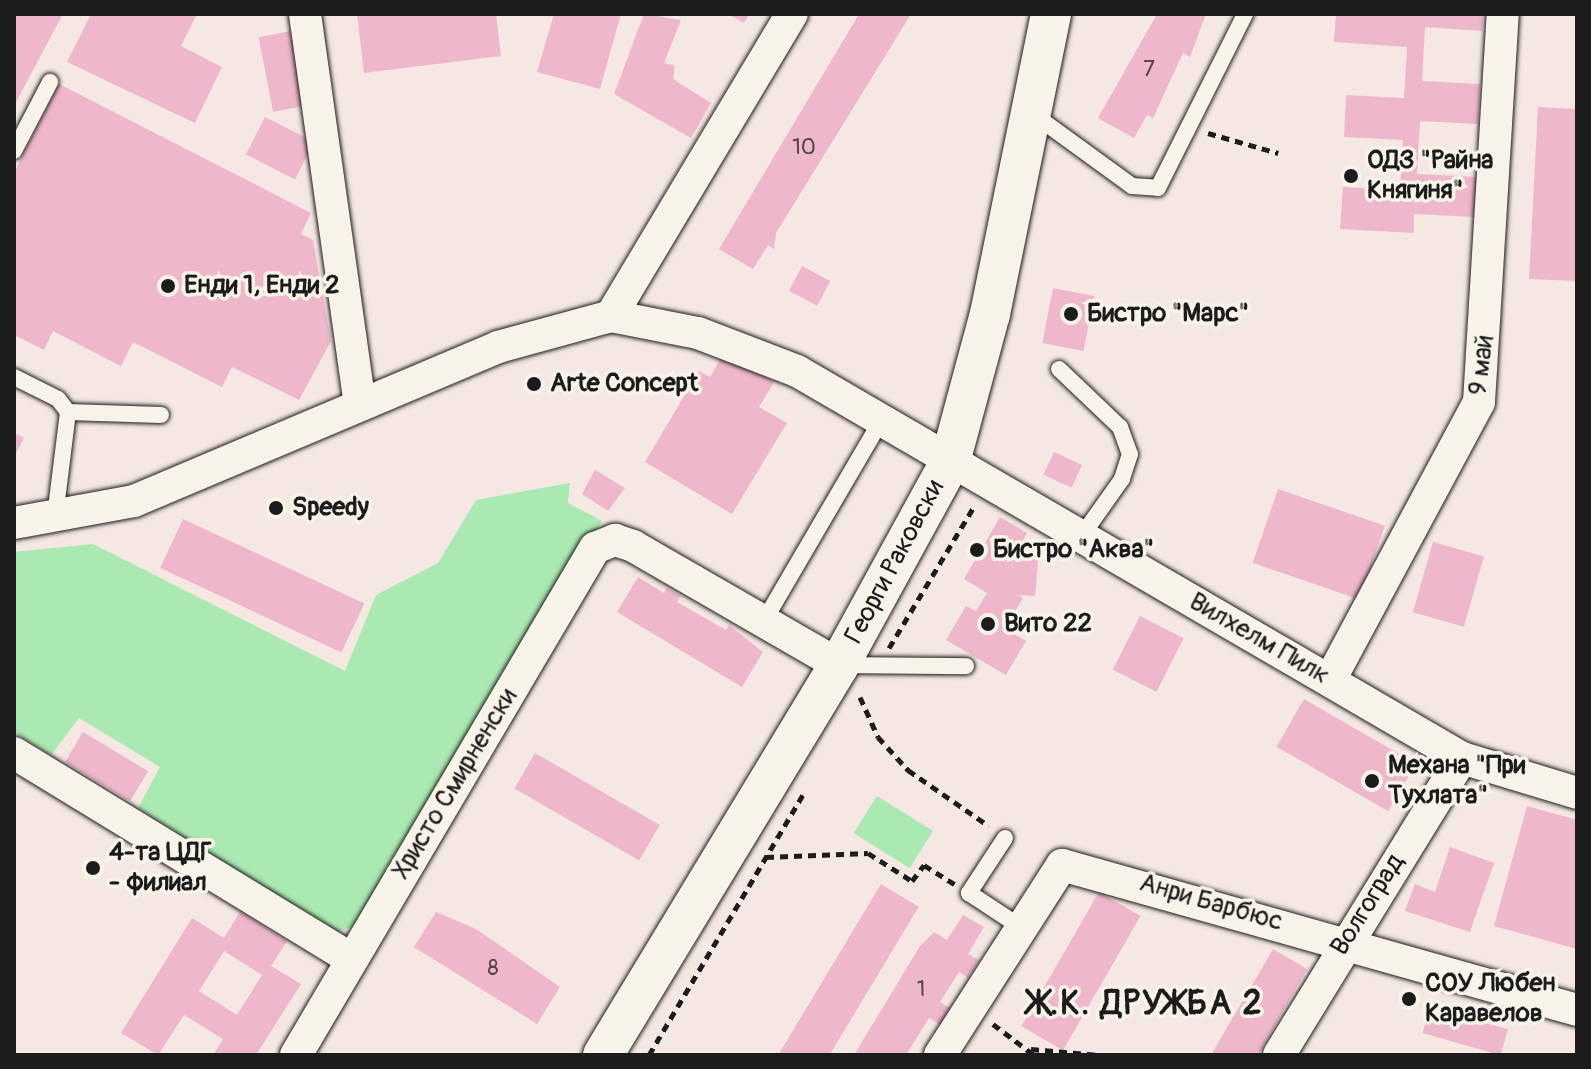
<!DOCTYPE html>
<html>
<head>
<meta charset="utf-8">
<style>
  body { margin:0 }
  #map { position:relative; width:1591px; height:1069px; overflow:hidden; background:#f5e7e2; font-family:Pangolin,sans-serif }
  div>[style] { position:absolute }
  .green>* { inset:0; background:#aae9b1; transform-origin:0 0 }
  .building>* { inset:0; background:#efb7cb; transform-origin:0 0 }
  .path>* { height:5px; margin-top:-2.5px; transform-origin:0; background:repeating-linear-gradient(90deg,#1c1c1c 0 8px,transparent 0 14px) }
  .roads { filter:drop-shadow(0 0 2px #1c1c1c) drop-shadow(0 0 2px #1c1c1c) }
  .service>* { height:16px; margin:-8px; padding:0 8px; transform-origin:8px; border-radius:8px; background:#f7f3e8 }
  .minor>* { height:32px; margin:-16px; padding:0 16px; transform-origin:16px; border-radius:16px; background:#f7f3e8 }
  .tertiary>* { height:40px; margin:-20px; padding:0 20px; transform-origin:20px; border-radius:20px; background:#f7f3e8 }
  .dots>* { width:22px; height:22px; translate:-50% -50%; box-sizing:border-box; border:4px solid #f7f3e8; border-radius:50% }
  span { translate:-50% -50%; white-space:nowrap; text-align:center; line-height:1.15; -webkit-text-stroke:7px #f7f3e8; paint-order:stroke }
  .number-label { font-size:22px; color:#514348 }
  .number-label span { -webkit-text-stroke-width:0 }
  .poi-label { font-size:26px; color:#1c1c1c; font-weight:700 }
  .left { translate:0 -50%; text-align:left }
  .street-label { font-size:26px; color:#1c1c1c }
  .district-label { font-size:34px; color:#1c1c1c; font-weight:700; letter-spacing:2px }
  .frame { position:absolute; inset:0; border:16px solid #1c1c1c; pointer-events:none }
</style>
</head>
<body>
<div id="map">
  <div class="green">
    <i style="clip-path:polygon(570px 483px,568px 503px,602px 521px,362px 924px,332px 933px,138px 808px,160px 767px,79px 718px,51px 755px,14px 732px,14px 552px,93px 544px,345px 671px,376px 595px,438px 563px,476px 500px)"></i>
    <i style="left:877px;top:796px;width:66px;height:44px;rotate:32deg"></i>
  </div>
  <div class="building">
    <i style="clip-path:polygon(14px 14px,63px 14px,14px 106px)"></i>
    <i style="clip-path:polygon(91px 14px,197px 14px,181px 46px,222px 67px,195px 123px,67px 62px)"></i>
    <i style="clip-path:polygon(357px 14px,496px 14px,501px 56px,364px 73px)"></i>
    <i style="clip-path:polygon(554px 14px,621px 14px,600px 89px,537px 72px)"></i>
    <i style="clip-path:polygon(644px 14px,681px 20px,664px 63px,675px 66px,673px 79px,711px 103px,691px 138px,614px 94px)"></i>
    <i style="clip-path:polygon(728px 14px,749px 14px,744px 23px)"></i>
    <i style="clip-path:polygon(859px 14px,911px 14px,776px 233px,774px 249px,768px 245px,753px 269px,719px 249px)"></i>
    <i style="clip-path:polygon(1157px 14px,1206px 14px,1190px 57px,1183px 53px,1153px 118px,1147px 115px,1134px 138px,1098px 118px)"></i>
    <i style="clip-path:polygon(1336px 14px,1483px 14px,1482px 31px,1425px 27px,1422px 81px,1480px 84px,1478px 124px,1420px 121px,1417px 174px,1477px 177px,1474px 217px,1414px 214px,1414px 233px,1340px 229px,1343px 187px,1400px 190px,1403px 140px,1344px 137px,1346px 95px,1404px 98px,1407px 47px,1334px 42px)"></i>
    <i style="left:291px;top:31px;width:76px;height:33px;rotate:79deg"></i>
    <i style="clip-path:polygon(59px 84px,311px 213px,301px 234px,313px 240px,331px 341px,299px 400px,232px 367px,222px 387px,133px 342px,121px 366px,53px 331px,44px 350px,14px 335px,14px 173px)"></i>
    <i style="clip-path:polygon(1538px 107px,1577px 109px,1577px 281px,1529px 279px)"></i>
    <i style="left:265px;top:117px;width:55px;height:42px;rotate:27deg"></i>
    <i style="left:802px;top:266px;width:32px;height:28px;rotate:28deg"></i>
    <i style="left:1053px;top:288px;width:42px;height:56px;rotate:11deg"></i>
    <i style="clip-path:polygon(724px 353px,774px 382px,759px 407px,787px 423px,732px 514px,645px 462px,699px 371px,710px 377px)"></i>
    <i style="clip-path:polygon(14px 433px,24px 438px,14px 457px)"></i>
    <i style="left:1054px;top:452px;width:31px;height:25px;rotate:25deg"></i>
    <i style="clip-path:polygon(595px 470px,625px 488px,608px 511px,582px 494px)"></i>
    <i style="left:1278px;top:489px;width:113px;height:78px;rotate:19deg"></i>
    <i style="clip-path:polygon(1000px 517px,1027px 533px,1018px 549px,1039px 551px,1035px 596px,1018px 595px,1023px 598px,1005px 628px,1026px 641px,1006px 675px,946px 640px,966px 606px,976px 611px,987px 593px,964px 579px)"></i>
    <i style="left:183px;top:519px;width:200px;height:54px;rotate:25deg"></i>
    <i style="left:1433px;top:542px;width:53px;height:73px;rotate:16deg"></i>
    <i style="clip-path:polygon(638px 577px,664px 593px,667px 588px,681px 596px,677px 602px,726px 630px,729px 625px,763px 652px,742px 687px,617px 612px)"></i>
    <i style="left:1140px;top:616px;width:49px;height:60px;rotate:27deg"></i>
    <i style="left:1304px;top:699px;width:129px;height:55px;rotate:30deg"></i>
    <i style="left:83px;top:732px;width:76px;height:35px;rotate:31deg"></i>
    <i style="left:535px;top:753px;width:144px;height:41px;rotate:30deg"></i>
    <i style="clip-path:polygon(1527px 806px,1577px 820px,1577px 949px,1494px 926px)"></i>
    <i style="clip-path:polygon(1450px 847px,1494px 863px,1470px 932px,1405px 911px,1415px 884px,1435px 892px)"></i>
    <i style="left:881px;top:884px;width:44px;height:201px;rotate:31deg"></i>
    <i style="left:1099px;top:892px;width:48px;height:155px;rotate:30deg"></i>
    <i style="clip-path:polygon(evenodd,240px 912px,287px 941px,271px 966px,301px 984px,256px 1055px,213px 1055px,223px 1039px,184px 1015px,158px 1055px,121px 1033px,192px 918px,224px 938px,240px 912px,224px 951px,262px 975px,237px 1015px,199px 991px,224px 951px)"></i>
    <i style="clip-path:polygon(436px 912px,476px 929px,560px 987px,537px 1024px,414px 947px)"></i>
    <i style="clip-path:polygon(963px 915px,984px 927px,968px 954px,979px 960px,968px 978px,959px 972px,940px 1002px,952px 1009px,942px 1026px,929px 1018px,906px 1055px,854px 1055px,920px 946px,934px 932px,947px 940px)"></i>
    <i style="clip-path:polygon(1273px 949px,1307px 969px,1258px 1055px,1211px 1055px)"></i>
    <i style="left:1430px;top:1007px;width:81px;height:27px;rotate:16deg"></i>
  </div>
  <div class="path">
    <i style="left:1208px;top:133px;width:73px;rotate:15.9deg"></i>
    <i style="left:889px;top:648px;width:167px;rotate:-59deg"></i>
    <i style="left:860px;top:697px;width:44px;rotate:65.8deg"></i>
    <i style="left:878px;top:737px;width:45px;rotate:47.7deg"></i>
    <i style="left:908px;top:770px;width:98px;rotate:34.7deg"></i>
    <i style="left:766px;top:857px;width:102px;rotate:-2.2deg"></i>
    <i style="left:868px;top:853px;width:52px;rotate:32.5deg"></i>
    <i style="left:912px;top:881px;width:20px;rotate:-53deg"></i>
    <i style="left:924px;top:865px;width:36px;rotate:32deg"></i>
    <i style="left:993px;top:1024px;width:51px;rotate:37.1deg"></i>
    <i style="left:1031px;top:1049px;width:68px;rotate:5deg"></i>
    <i style="left:649px;top:1055px;width:307px;rotate:-59.4deg"></i>
  </div>
  <div class="roads">
    <div class="service">
      <i style="left:1033px;top:114px;width:122px;rotate:36deg"></i>
      <i style="left:1132px;top:186px;width:26px;rotate:4deg"></i>
      <i style="left:1158px;top:188px;width:195px;rotate:-63.4deg"></i>
      <i style="left:14px;top:151px;width:78px;rotate:-62.4deg"></i>
      <i style="left:1059px;top:369px;width:84px;rotate:43.6deg"></i>
      <i style="left:1120px;top:427px;width:29px;rotate:70deg"></i>
      <i style="left:1130px;top:454px;width:26px;rotate:108deg"></i>
      <i style="left:1122px;top:479px;width:71px;rotate:125.3deg"></i>
      <i style="left:14px;top:377px;width:49px;rotate:26.6deg"></i>
      <i style="left:58px;top:399px;width:16px;rotate:52deg"></i>
      <i style="left:68px;top:412px;width:106px;rotate:97.1deg"></i>
      <i style="left:68px;top:412px;width:93px;rotate:1.8deg"></i>
      <i style="left:764px;top:621px;width:232px;rotate:-59.7deg"></i>
      <i style="left:840px;top:665px;width:126px;rotate:0.5deg"></i>
      <i style="left:1005px;top:838px;width:66px;rotate:123.2deg"></i>
      <i style="left:969px;top:893px;width:60px;rotate:33.4deg"></i>
    </div>
    <div class="minor">
      <i style="left:305px;top:14px;width:394px;rotate:82deg"></i>
      <i style="left:611px;top:316px;width:352px;rotate:-59.1deg"></i>
      <i style="left:14px;top:523px;width:122px;rotate:-10.4deg"></i>
      <i style="left:134px;top:501px;width:395px;rotate:-22.9deg"></i>
      <i style="left:498px;top:347px;width:117px;rotate:-15.3deg"></i>
      <i style="left:611px;top:316px;width:89px;rotate:11.1deg"></i>
      <i style="left:698px;top:333px;width:106px;rotate:21deg"></i>
      <i style="left:797px;top:371px;width:769px;rotate:30.2deg"></i>
      <i style="left:1462px;top:758px;width:120px;rotate:16.9deg"></i>
      <i style="left:1330px;top:680px;width:315px;rotate:-61.8deg"></i>
      <i style="left:1479px;top:402px;width:389px;rotate:-86.5deg"></i>
      <i style="left:14px;top:753px;width:396px;rotate:31.4deg"></i>
      <i style="left:296px;top:1055px;width:589px;rotate:-59.47deg"></i>
      <i style="left:595px;top:548px;width:22px;rotate:-22deg"></i>
      <i style="left:615px;top:540px;width:19px;rotate:18deg"></i>
      <i style="left:633px;top:546px;width:238px;rotate:30deg"></i>
      <i style="left:940px;top:1055px;width:226px;rotate:-57.3deg"></i>
      <i style="left:1062px;top:865px;width:535px;rotate:15.72deg"></i>
      <i style="left:1279px;top:1055px;width:349px;rotate:-58.4deg"></i>
    </div>
    <div class="tertiary">
      <i style="left:603px;top:1055px;width:456px;rotate:-58.8deg"></i>
      <i style="left:839px;top:665px;width:231px;rotate:-61.3deg"></i>
      <i style="left:950px;top:462px;width:153px;rotate:-74.9deg"></i>
      <i style="left:990px;top:314px;width:306px;rotate:-78.5deg"></i>
    </div>
  </div>
  <div class="dots">
    <i style="left:1351px;top:176px;background:#1c1c1c"></i>
    <i style="left:168px;top:286px;background:#1c1c1c"></i>
    <i style="left:1071px;top:314px;background:#1c1c1c"></i>
    <i style="left:534px;top:384px;background:#1c1c1c"></i>
    <i style="left:276px;top:508px;background:#1c1c1c"></i>
    <i style="left:977px;top:550px;background:#1c1c1c"></i>
    <i style="left:988px;top:624px;background:#1c1c1c"></i>
    <i style="left:1372px;top:781px;background:#1c1c1c"></i>
    <i style="left:93px;top:868px;background:#1c1c1c"></i>
    <i style="left:1409px;top:999px;background:#1c1c1c"></i>
  </div>
  <div class="number-label">
    <span style="left:1149px;top:70px">7</span>
    <span style="left:804px;top:148px">10</span>
    <span style="left:493px;top:969px">8</span>
    <span style="left:921px;top:990px">1</span>
  </div>
  <div class="poi-label">
    <span class="left" style="left:1367px;top:176px">ОДЗ "Райна<br>Княгиня"</span>
    <span class="left" style="left:184px;top:286px">Енди 1, Енди 2</span>
    <span class="left" style="left:1087px;top:314px">Бистро "Марс"</span>
    <span class="left" style="left:550px;top:384px">Arte Concept</span>
    <span class="left" style="left:292px;top:508px">Speedy</span>
    <span class="left" style="left:993px;top:550px">Бистро "Аква"</span>
    <span class="left" style="left:1004px;top:624px">Вито 22</span>
    <span class="left" style="left:1388px;top:781px">Механа "При<br>Тухлата"</span>
    <span class="left" style="left:109px;top:868px">4-та ЦДГ<br>- филиал</span>
    <span class="left" style="left:1425px;top:999px">СОУ Любен<br>Каравелов</span>
  </div>
  <div class="street-label">
    <span style="left:1482px;top:365px;rotate:-83deg">9 май</span>
    <span style="left:895px;top:562px;rotate:-62deg">Георги Раковски</span>
    <span style="left:1259px;top:639px;rotate:30deg">Вилхелм Пилк</span>
    <span style="left:455px;top:784px;rotate:-59deg">Христо Смирненски</span>
    <span style="left:1211px;top:903px;rotate:16deg">Анри Барбюс</span>
    <span style="left:1368px;top:905px;rotate:-58deg">Волгоград</span>
  </div>
  <div class="district-label">
    <span style="left:1146px;top:1004px">Ж.К. ДРУЖБА 2</span>
  </div>
  <div class="frame"></div>
</div>
</body>
</html>
